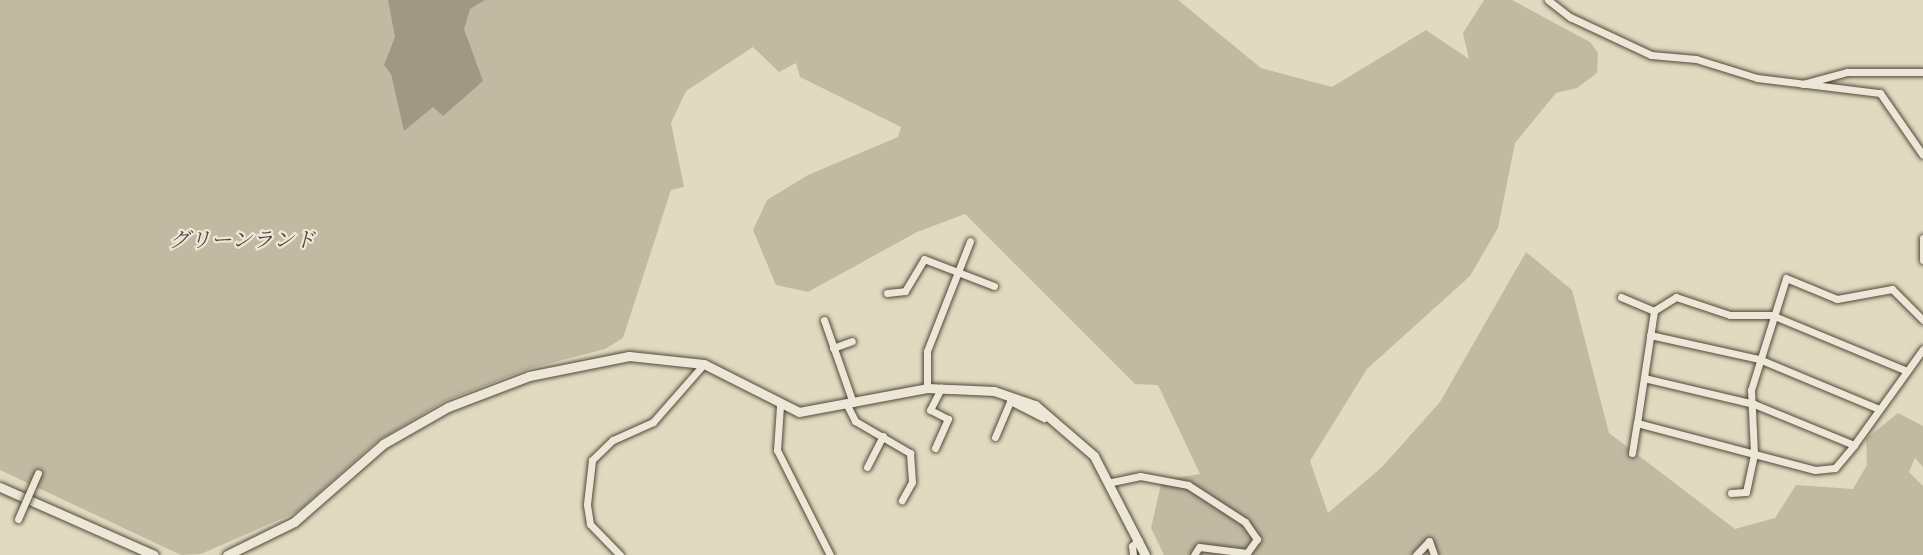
<!DOCTYPE html>
<html>
<head>
<meta charset="utf-8">
<style>
  body { margin:0 }
  #map { position:relative; width:1923px; height:555px; overflow:hidden; background:#e2dac0; font-family:"IM FELL Double Pica","Noto Serif JP",serif }
  div>[style] { position:absolute }
  .green>* { inset:0; background:#c2b9a2 }
  .water>* { inset:0; background:#a19883 }
  .roads { filter:drop-shadow(0 0 2px #53483a) drop-shadow(0 0 2px #53483a) }
  .minor>* { height:7px; margin:-3.5px; padding:0 3.5px; transform-origin:3.5px; border-radius:3.5px; background:#ece7d6 }
  .tertiary>* { height:9px; margin:-4.5px; padding:0 4.5px; transform-origin:4.5px; border-radius:4.5px; background:#ece7d6 }
  .bridges { filter:drop-shadow(0 0 2px #53483a) drop-shadow(0 0 2px #53483a) }
  .minor-bridge>* { height:7px; margin:-3.5px; padding:0 3.5px; transform-origin:3.5px; border-radius:3.5px; background:#ece7d6 }
  span { translate:-50% -50%; white-space:nowrap; text-align:center; line-height:1.15; -webkit-text-stroke:4.5px #ece7d6; paint-order:stroke }
  .park-label { font-size:21px; color:#53483a; font-style:italic }
</style>
</head>
<body>
<div id="map">
  <div class="green">
    <i style="clip-path:polygon(0 0,1178px 0,1261px 68px,1332px 87px,1426px 30px,1469px 59px,1463px 33px,1484px 0,1512px 0,1590px 42px,1598px 53px,1597px 73px,1577px 88px,1556px 93px,1515px 143px,1498px 228px,1470px 276px,1367px 369px,1310px 461px,1328px 513px,1382px 467px,1440px 402px,1526px 252px,1572px 290px,1609px 433px,1735px 529px,1775px 518px,1796px 485px,1853px 489px,1867px 465px,1866px 439px,1898px 413px,1923px 426px,1923px 467px,1915px 458px,1909px 472px,1923px 486px,1923px 555px,1164px 555px,1151px 528px,1162px 480px,1200px 474px,1158px 385px,1135px 384px,965px 214px,917px 232px,808px 292px,776px 285px,753px 230px,767px 200px,808px 175px,898px 137px,901px 127px,800px 77px,796px 63px,779px 72px,753px 47px,686px 91px,671px 123px,684px 187px,671px 190px,623px 338px,605px 349px,528px 369px,445px 401px,377px 441px,297px 512px,201px 554px,181px 555px,0 470px)"></i>
  </div>
  <div class="water">
    <i style="clip-path:polygon(388px 0,485px 0,470px 9px,464px 29px,483px 81px,443px 116px,433px 107px,404px 131px,391px 74px,384px 65px,395px 37px)"></i>
  </div>
  <div class="roads">
    <div class="minor">
      <i style="left:1548px;top:0;width:28px;rotate:38deg"></i>
      <i style="left:1570px;top:17px;width:89px;rotate:25.1deg"></i>
      <i style="left:1651px;top:55px;width:45px;rotate:5.1deg"></i>
      <i style="left:1696px;top:59px;width:64px;rotate:17.3deg"></i>
      <i style="left:1757px;top:78px;width:124px;rotate:7deg"></i>
      <i style="left:1880px;top:93px;width:75px;rotate:55.3deg"></i>
      <i style="left:1803px;top:84px;width:46px;rotate:-15.3deg"></i>
      <i style="left:1847px;top:72px;width:76px"></i>
      <i style="left:1923px;top:238px;width:22px;rotate:90deg"></i>
      <i style="left:887px;top:293px;width:18px;rotate:-6deg"></i>
      <i style="left:905px;top:291px;width:37px;rotate:-59deg"></i>
      <i style="left:924px;top:259px;width:75px;rotate:21.1deg"></i>
      <i style="left:1621px;top:297px;width:36px;rotate:23deg"></i>
      <i style="left:824px;top:320px;width:88px;rotate:70.7deg"></i>
      <i style="left:1650px;top:335px;width:112px;rotate:12.4deg"></i>
      <i style="left:1759px;top:359px;width:130px;rotate:22.6deg"></i>
      <i style="left:833px;top:348px;width:20px;rotate:-20deg"></i>
      <i style="left:1907px;top:371px;width:146px;rotate:-157.5deg"></i>
      <i style="left:1772px;top:315px;width:42px;rotate:180deg"></i>
      <i style="left:1730px;top:315px;width:57px;rotate:-161.6deg"></i>
      <i style="left:1676px;top:297px;width:26px;rotate:148deg"></i>
      <i style="left:1654px;top:311px;width:113px;rotate:98.6deg"></i>
      <i style="left:1637px;top:423px;width:184px;rotate:14.8deg"></i>
      <i style="left:1815px;top:470px;width:20px;rotate:-6deg"></i>
      <i style="left:1835px;top:468px;width:30px;rotate:-50deg"></i>
      <i style="left:1854px;top:445px;width:118px;rotate:-54.3deg"></i>
      <i style="left:1644px;top:378px;width:113px;rotate:13.3deg"></i>
      <i style="left:1754px;top:404px;width:108px;rotate:22.3deg"></i>
      <i style="left:927px;top:388px;width:37px;rotate:-90deg"></i>
      <i style="left:927px;top:351px;width:118px;rotate:-68.6deg"></i>
      <i style="left:847px;top:405px;width:18px;rotate:63deg"></i>
      <i style="left:855px;top:421px;width:64px;rotate:30.2deg"></i>
      <i style="left:910px;top:453px;width:29px;rotate:86deg"></i>
      <i style="left:912px;top:482px;width:21px;rotate:119deg"></i>
      <i style="left:780px;top:406px;width:44px;rotate:93.9deg"></i>
      <i style="left:777px;top:450px;width:118px;rotate:63.2deg"></i>
      <i style="left:995px;top:437px;width:39px;rotate:-67deg"></i>
      <i style="left:1010px;top:401px;width:38px;rotate:27deg"></i>
      <i style="left:935px;top:448px;width:32px;rotate:-66deg"></i>
      <i style="left:948px;top:419px;width:20px;rotate:-153deg"></i>
      <i style="left:930px;top:410px;width:25px;rotate:-63deg"></i>
      <i style="left:1632px;top:453px;width:30px;rotate:-81deg"></i>
      <i style="left:867px;top:467px;width:35px;rotate:-63deg"></i>
      <i style="left:1112px;top:482px;width:29px;rotate:-12deg"></i>
      <i style="left:1140px;top:476px;width:49px;rotate:10.6deg"></i>
      <i style="left:1188px;top:485px;width:68px;rotate:33deg"></i>
      <i style="left:1245px;top:522px;width:21px;rotate:55deg"></i>
      <i style="left:1257px;top:539px;width:17px;rotate:126deg"></i>
      <i style="left:1247px;top:553px;width:48px;rotate:-172.9deg"></i>
      <i style="left:1199px;top:547px;width:9px;rotate:122deg"></i>
      <i style="left:1731px;top:493px;width:15px;rotate:-4deg"></i>
      <i style="left:1746px;top:492px;width:40px;rotate:-78deg"></i>
      <i style="left:1754px;top:453px;width:63px;rotate:-92.7deg"></i>
      <i style="left:1751px;top:390px;width:117px;rotate:-72.6deg"></i>
      <i style="left:1786px;top:278px;width:55px;rotate:22.4deg"></i>
      <i style="left:1837px;top:299px;width:56px;rotate:-10.3deg"></i>
      <i style="left:1892px;top:289px;width:44px;rotate:45deg"></i>
      <i style="left:620px;top:555px;width:43px;rotate:-134.1deg"></i>
      <i style="left:590px;top:524px;width:20px;rotate:-99deg"></i>
      <i style="left:587px;top:504px;width:44px;rotate:-83.5deg"></i>
      <i style="left:592px;top:460px;width:29px;rotate:-44deg"></i>
      <i style="left:613px;top:440px;width:44px;rotate:-24.2deg"></i>
      <i style="left:653px;top:422px;width:77px;rotate:-48.7deg"></i>
      <i style="left:1133px;top:555px;width:9px;rotate:-96deg"></i>
      <i style="left:1132px;top:546px;width:9px;rotate:-41deg"></i>
      <i style="left:1416px;top:555px;width:19px;rotate:-47deg"></i>
      <i style="left:1429px;top:541px;width:15px;rotate:70deg"></i>
    </div>
    <div class="tertiary">
      <i style="left:0;top:487px;width:168px;rotate:23.8deg"></i>
      <i style="left:227px;top:555px;width:75px;rotate:-26.2deg"></i>
      <i style="left:294px;top:522px;width:118px;rotate:-41.2deg"></i>
      <i style="left:383px;top:444px;width:75px;rotate:-29.6deg"></i>
      <i style="left:448px;top:407px;width:87px;rotate:-20.9deg"></i>
      <i style="left:529px;top:376px;width:102px;rotate:-11.3deg"></i>
      <i style="left:629px;top:356px;width:75px;rotate:6.1deg"></i>
      <i style="left:704px;top:364px;width:106px;rotate:26.8deg"></i>
      <i style="left:799px;top:412px;width:130px;rotate:-10.6deg"></i>
      <i style="left:927px;top:388px;width:67px;rotate:2.6deg"></i>
      <i style="left:994px;top:391px;width:43px;rotate:18.9deg"></i>
      <i style="left:1035px;top:405px;width:78px;rotate:40.8deg"></i>
      <i style="left:1094px;top:456px;width:111px;rotate:62.7deg"></i>
    </div>
  </div>
  <div class="bridges">
    <div class="minor-bridge">
      <i style="left:18px;top:519px;width:50px;rotate:-66.5deg"></i>
    </div>
  </div>
  <div class="park-label">
    <span style="left:242px;top:241px">グリーンランド</span>
  </div>
</div>
</body>
</html>
